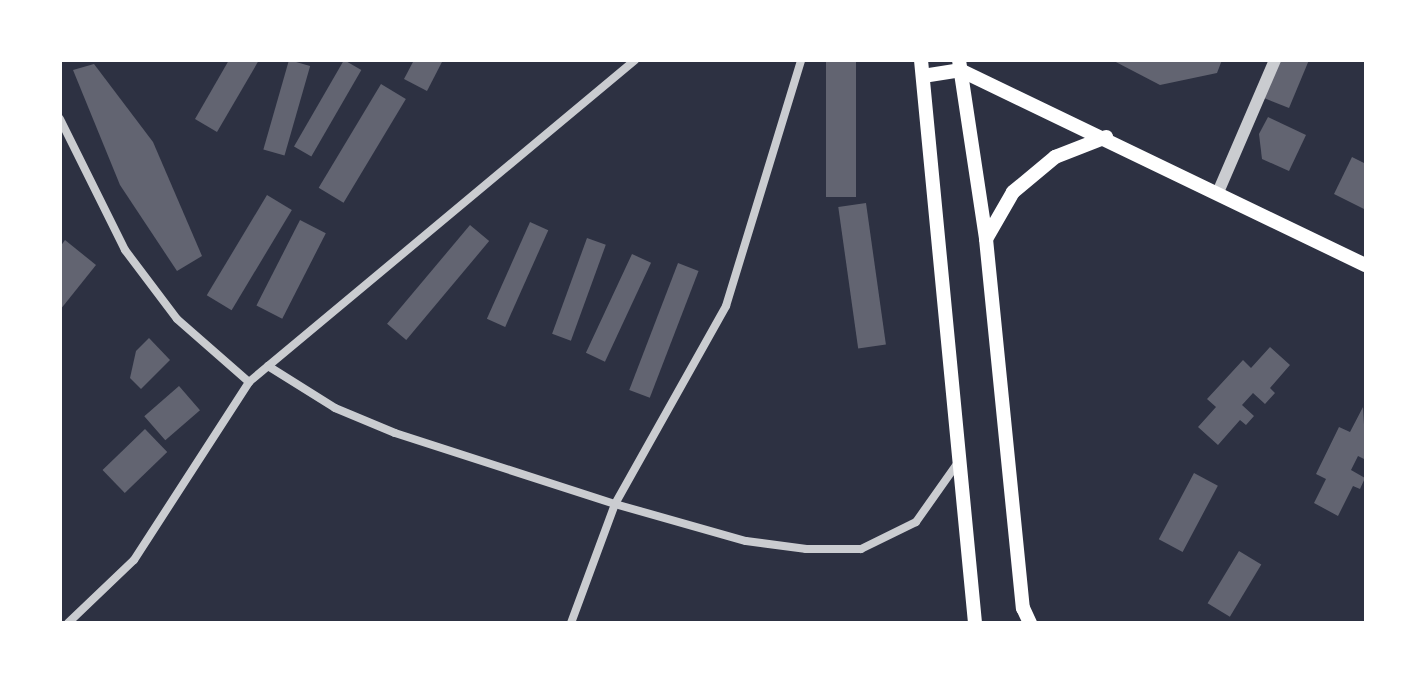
<!DOCTYPE html>
<html>
<head>
<meta charset="utf-8">
<style>
  body { margin:0 }
  #map { position:relative; width:1426px; height:683px; overflow:hidden; background:#2d3142; font-family:"Archivo Narrow",sans-serif }
  div>[style] { position:absolute }
  .building>* { inset:0; background:#626471; transform-origin:0 0 }
  .minor>* { height:8px; margin:-4px; padding:0 4px; transform-origin:4px; border-radius:4px; background:#caccd0 }
  .tertiary>* { height:12px; margin:-6px; padding:0 6px; transform-origin:6px; border-radius:6px; background:#caccd0 }
  .secondary>* { height:14px; margin:-7px; padding:0 7px; transform-origin:7px; border-radius:7px; background:#fff }
  span { translate:-50% -50%; white-space:nowrap; text-align:center; line-height:1.15; -webkit-text-stroke:8px #fff; paint-order:stroke }
  .frame { position:absolute; inset:0; border:62px solid #fff; pointer-events:none }
</style>
</head>
<body>
<div id="map">
  <div class="building">
    <i style="clip-path:polygon(229px 60px,259px 60px,217px 132px,195px 119px)"></i>
    <i style="left:289px;top:60px;width:22px;height:93px;rotate:16deg"></i>
    <i style="left:344px;top:60px;width:20px;height:100px;rotate:30deg"></i>
    <i style="clip-path:polygon(414px 60px,443px 60px,427px 91px,404px 79px)"></i>
    <i style="left:826px;top:60px;width:30px;height:137px"></i>
    <i style="clip-path:polygon(1112px 60px,1222px 60px,1217px 73px,1160px 85px)"></i>
    <i style="clip-path:polygon(1279px 60px,1309px 60px,1289px 108px,1264px 98px)"></i>
    <i style="clip-path:polygon(94px 64px,153px 142px,202px 256px,177px 271px,120px 185px,73px 70px)"></i>
    <i style="left:381px;top:84px;width:29px;height:121px;rotate:31deg"></i>
    <i style="clip-path:polygon(1268px 117px,1306px 135px,1289px 171px,1262px 159px,1259px 134px)"></i>
    <i style="clip-path:polygon(1352px 157px,1366px 164px,1366px 210px,1334px 194px)"></i>
    <i style="left:267px;top:195px;width:29px;height:117px;rotate:31deg"></i>
    <i style="left:866px;top:203px;width:143px;height:28px;rotate:82deg"></i>
    <i style="left:300px;top:220px;width:29px;height:96px;rotate:27deg"></i>
    <i style="left:530px;top:222px;width:20px;height:106px;rotate:24deg"></i>
    <i style="left:470px;top:225px;width:25px;height:129px;rotate:40deg"></i>
    <i style="left:587px;top:238px;width:20px;height:102px;rotate:20deg"></i>
    <i style="clip-path:polygon(65px 240px,96px 265px,60px 310px,60px 247px)"></i>
    <i style="left:632px;top:254px;width:21px;height:109px;rotate:25deg"></i>
    <i style="left:678px;top:263px;width:22px;height:136px;rotate:21deg"></i>
    <i style="clip-path:polygon(149px 338px,170px 360px,141px 389px,130px 378px,136px 351px)"></i>
    <i style="clip-path:polygon(1270px 347px,1290px 365px,1270px 388px,1275px 393px,1265px 404px,1253px 393px,1242px 405px,1254px 416px,1246px 425px,1240px 420px,1218px 445px,1198px 427px,1216px 407px,1207px 399px,1243px 360px,1251px 368px)"></i>
    <i style="left:179px;top:386px;width:32px;height:46px;rotate:49deg"></i>
    <i style="clip-path:polygon(1363px 407px,1366px 460px,1358px 456px,1351px 470px,1365px 478px,1360px 489px,1353px 486px,1338px 516px,1314px 503px,1326px 479px,1316px 474px,1339px 427px,1350px 432px)"></i>
    <i style="left:145px;top:429px;width:32px;height:59px;rotate:46deg"></i>
    <i style="left:1194px;top:473px;width:27px;height:75px;rotate:28deg"></i>
    <i style="left:1239px;top:551px;width:26px;height:61px;rotate:31deg"></i>
  </div>
  <div class="minor">
    <i style="left:60px;top:119px;width:146px;rotate:63.6deg"></i>
    <i style="left:125px;top:250px;width:86px;rotate:53deg"></i>
    <i style="left:177px;top:319px;width:96px;rotate:41.2deg"></i>
    <i style="left:268px;top:366px;width:79px;rotate:32.1deg"></i>
    <i style="left:335px;top:408px;width:65px;rotate:22.6deg"></i>
    <i style="left:395px;top:433px;width:231px;rotate:17.9deg"></i>
    <i style="left:615px;top:504px;width:136px;rotate:15.8deg"></i>
    <i style="left:746px;top:541px;width:61px;rotate:7.6deg"></i>
    <i style="left:806px;top:549px;width:55px"></i>
    <i style="left:861px;top:549px;width:61px;rotate:-26.1deg"></i>
    <i style="left:916px;top:522px;width:75px;rotate:-54.8deg"></i>
    <i style="left:68px;top:623px;width:91px;rotate:-43.7deg"></i>
    <i style="left:134px;top:560px;width:212px;rotate:-57.1deg"></i>
    <i style="left:249px;top:382px;width:503px;rotate:-39.83deg"></i>
    <i style="left:571px;top:623px;width:127px;rotate:-69.7deg"></i>
    <i style="left:615px;top:504px;width:227px;rotate:-60.7deg"></i>
    <i style="left:726px;top:306px;width:257px;rotate:-73deg"></i>
  </div>
  <div class="tertiary">
    <i style="left:1219px;top:190px;width:142px;rotate:-66.7deg"></i>
  </div>
  <div class="secondary">
    <i style="left:921px;top:60px;width:566px;rotate:84.52deg"></i>
    <i style="left:959px;top:60px;width:181px;rotate:81.4deg"></i>
    <i style="left:986px;top:239px;width:371px;rotate:84.3deg"></i>
    <i style="left:1023px;top:608px;width:17px;rotate:65deg"></i>
    <i style="left:923px;top:76px;width:37px;rotate:-9deg"></i>
    <i style="left:960px;top:70px;width:450px;rotate:25.7deg"></i>
    <i style="left:986px;top:239px;width:54px;rotate:-60.1deg"></i>
    <i style="left:1013px;top:192px;width:55px;rotate:-39.8deg"></i>
    <i style="left:1055px;top:157px;width:55px;rotate:-21.4deg"></i>
  </div>
  <div class="frame"></div>
</div>
</body>
</html>
